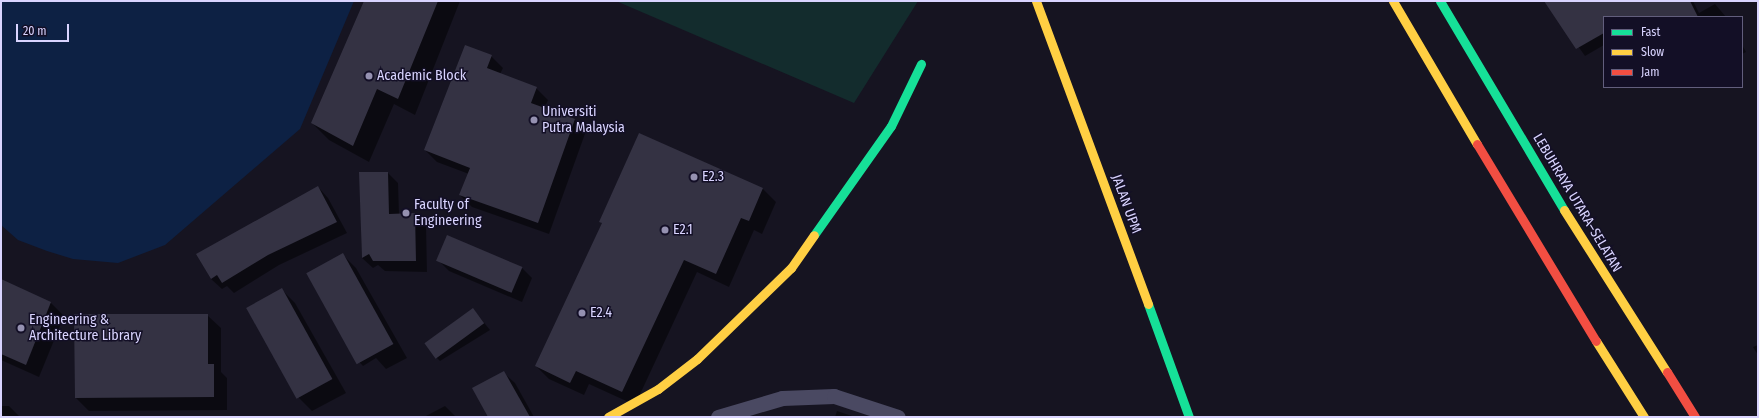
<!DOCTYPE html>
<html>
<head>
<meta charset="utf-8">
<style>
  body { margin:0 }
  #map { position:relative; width:1759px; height:418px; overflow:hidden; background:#161421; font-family:"Fira Sans Condensed",sans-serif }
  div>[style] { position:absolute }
  .green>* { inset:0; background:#132c2d }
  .water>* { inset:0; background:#0d2144 }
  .shadow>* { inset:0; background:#0007 }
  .building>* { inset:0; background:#343243; transform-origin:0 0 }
  .street>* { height:15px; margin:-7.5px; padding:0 7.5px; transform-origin:7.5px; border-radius:7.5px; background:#4a4962 }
  .fast>* { height:9px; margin:-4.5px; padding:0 4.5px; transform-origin:4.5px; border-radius:4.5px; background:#16e098 }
  .slow>* { height:9px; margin:-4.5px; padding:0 4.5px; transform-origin:4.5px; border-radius:4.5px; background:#ffcf43 }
  .jam>* { height:9px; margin:-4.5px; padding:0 4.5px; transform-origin:4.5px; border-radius:4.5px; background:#f24e42 }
  .dots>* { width:11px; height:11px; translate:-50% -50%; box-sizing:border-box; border:2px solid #130f26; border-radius:50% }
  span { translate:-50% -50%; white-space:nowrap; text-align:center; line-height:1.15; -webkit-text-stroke:3px #130f26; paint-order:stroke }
  .poi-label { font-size:14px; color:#d9d4ff }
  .left { translate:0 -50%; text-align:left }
  .street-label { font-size:14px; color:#d9d4ff }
  .frame { position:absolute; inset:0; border:2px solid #d9d4ff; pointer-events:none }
  .legend { position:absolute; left:1603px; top:16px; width:140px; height:72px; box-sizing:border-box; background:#130f26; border:1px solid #625e7d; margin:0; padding:5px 7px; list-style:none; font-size:12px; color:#d9d4ff }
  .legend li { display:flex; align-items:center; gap:8px; height:20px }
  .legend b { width:20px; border:1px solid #625e7d }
  .scale { position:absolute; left:16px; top:24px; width:53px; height:18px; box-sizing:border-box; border:2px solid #d9d4ff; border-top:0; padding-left:5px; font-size:12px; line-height:14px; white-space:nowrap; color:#d9d4ff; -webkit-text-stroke:3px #130f26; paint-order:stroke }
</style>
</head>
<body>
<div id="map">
  <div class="green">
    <i style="clip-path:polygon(616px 1px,918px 1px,854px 103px)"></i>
  </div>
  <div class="water">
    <i style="clip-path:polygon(1px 1px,354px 1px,300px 129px,165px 245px,118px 263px,73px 259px,47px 251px,18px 240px,1px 225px)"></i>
  </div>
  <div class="shadow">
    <i style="clip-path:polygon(365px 1px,460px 1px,415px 115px,394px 104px,369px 162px,329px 140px,312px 123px)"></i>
    <i style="clip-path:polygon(1546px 1px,1693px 1px,1699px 13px,1715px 4px,1726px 17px,1604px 17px,1604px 45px,1585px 56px)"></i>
    <i style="clip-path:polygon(1742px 45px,1746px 52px,1742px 54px)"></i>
    <i style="clip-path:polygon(491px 56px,503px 68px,500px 74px,536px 88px,548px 100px,544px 109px,575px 120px,586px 131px,549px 234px,472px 207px,460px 195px,469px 174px,437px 162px,425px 150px)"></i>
    <i style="clip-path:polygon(639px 134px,763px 189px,776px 202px,762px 234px,754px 230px,729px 287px,697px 272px,635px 405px,589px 384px,584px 395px,549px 379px,536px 366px,603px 224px,600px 221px)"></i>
    <i style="clip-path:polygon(360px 173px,388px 173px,398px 183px,399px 214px,415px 214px,426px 225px,427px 272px,385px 271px,378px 265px,373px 268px,362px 258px)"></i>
    <i style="clip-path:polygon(318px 187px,328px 198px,347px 233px,279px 265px,234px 293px,227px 286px,222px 289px,211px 279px,197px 254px)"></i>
    <i style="clip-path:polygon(448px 236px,522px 268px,532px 278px,522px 302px,449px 271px,439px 261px)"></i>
    <i style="clip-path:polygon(343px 255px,356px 268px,407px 358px,386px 369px,376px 358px,363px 366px,350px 352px)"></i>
    <i style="clip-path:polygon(1px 280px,51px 303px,64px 316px,39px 377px,1px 360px)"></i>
    <i style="clip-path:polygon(282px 290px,295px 303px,346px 393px,312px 411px,299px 398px)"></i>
    <i style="clip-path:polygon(473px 309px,490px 330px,440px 361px,433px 354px)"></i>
    <i style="clip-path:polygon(207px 315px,221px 328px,221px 372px,227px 378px,227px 410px,89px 411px,76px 398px)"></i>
    <i style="clip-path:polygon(1758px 345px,1758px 355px,1753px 347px)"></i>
    <i style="clip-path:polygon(504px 373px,515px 383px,534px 417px,489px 417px)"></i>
    <i style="clip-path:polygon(1px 406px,9px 406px,20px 417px,1px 417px)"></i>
    <i style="clip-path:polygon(445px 406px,456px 417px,424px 417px)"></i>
    <i style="clip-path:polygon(837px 411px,855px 417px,835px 417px)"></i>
  </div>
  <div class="building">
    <i style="clip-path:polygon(364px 1px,438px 1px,398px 99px,377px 89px,353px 146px,311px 123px)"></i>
    <i style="clip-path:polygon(1544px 1px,1690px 1px,1698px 17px,1604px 17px,1604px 33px,1576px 49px)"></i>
    <i style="clip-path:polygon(465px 45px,492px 55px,487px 68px,537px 87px,531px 103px,575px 119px,538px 223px,459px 195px,470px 168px,424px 150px)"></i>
    <i style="clip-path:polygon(639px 133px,763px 188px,749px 221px,741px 218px,716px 274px,684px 260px,622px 392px,576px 371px,570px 383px,535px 366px,602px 223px,599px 222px)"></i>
    <i style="clip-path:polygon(359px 172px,388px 172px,389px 214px,415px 213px,416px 261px,373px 261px,369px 254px,362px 258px)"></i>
    <i style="clip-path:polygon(318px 186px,337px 222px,268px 255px,222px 283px,217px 275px,211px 279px,196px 254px)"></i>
    <i style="left:447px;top:235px;width:82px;height:28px;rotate:23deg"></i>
    <i style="left:343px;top:253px;width:104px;height:42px;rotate:61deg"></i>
    <i style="clip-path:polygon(1px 279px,51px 302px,26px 365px,1px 354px)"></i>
    <i style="left:282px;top:288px;width:104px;height:41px;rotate:61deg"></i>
    <i style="left:473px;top:308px;width:19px;height:60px;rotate:54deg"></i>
    <i style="clip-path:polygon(74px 314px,208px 314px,208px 364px,214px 364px,214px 397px,75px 398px)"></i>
    <i style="clip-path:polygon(504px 371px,530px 417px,488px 417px,472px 388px)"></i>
  </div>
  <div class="street">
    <i style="left:718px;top:417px;width:67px;rotate:-16.5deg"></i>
    <i style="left:782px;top:398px;width:52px;rotate:-2.2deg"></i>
    <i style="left:834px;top:396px;width:67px;rotate:18.2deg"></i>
  </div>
  <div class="fast">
    <i style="left:1440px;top:1px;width:243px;rotate:59.3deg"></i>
    <i style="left:814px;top:235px;width:133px;rotate:-54.8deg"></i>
    <i style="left:891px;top:126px;width:69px;rotate:-64.2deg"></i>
    <i style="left:1148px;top:304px;width:120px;rotate:70.1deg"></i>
  </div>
  <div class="slow">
    <i style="left:1036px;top:1px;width:323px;rotate:69.7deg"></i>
    <i style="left:1393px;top:1px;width:166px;rotate:59.6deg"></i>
    <i style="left:1564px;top:210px;width:192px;rotate:57.6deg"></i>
    <i style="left:1596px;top:341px;width:90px;rotate:57.7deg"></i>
    <i style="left:608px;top:417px;width:57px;rotate:-29.2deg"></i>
    <i style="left:658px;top:389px;width:49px;rotate:-37.6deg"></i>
    <i style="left:697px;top:359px;width:131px;rotate:-44.1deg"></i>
    <i style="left:791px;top:268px;width:40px;rotate:-55.1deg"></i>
  </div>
  <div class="jam">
    <i style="left:1477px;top:144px;width:230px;rotate:58.9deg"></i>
    <i style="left:1667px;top:372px;width:53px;rotate:58.1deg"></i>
  </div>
  <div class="dots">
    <i style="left:369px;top:76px;background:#9591b1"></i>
    <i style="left:534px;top:120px;background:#9591b1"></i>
    <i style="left:694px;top:177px;background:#9591b1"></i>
    <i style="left:406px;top:213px;background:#9591b1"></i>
    <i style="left:665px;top:230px;background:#9591b1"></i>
    <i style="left:582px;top:313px;background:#9591b1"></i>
    <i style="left:21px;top:328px;background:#9591b1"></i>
  </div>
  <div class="poi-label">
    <span class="left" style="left:377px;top:76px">Academic Block</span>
    <span class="left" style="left:542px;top:120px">Universiti<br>Putra Malaysia</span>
    <span class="left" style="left:702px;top:177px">E2.3</span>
    <span class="left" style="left:414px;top:213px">Faculty of<br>Engineering</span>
    <span class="left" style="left:673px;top:230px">E2.1</span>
    <span class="left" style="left:590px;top:313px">E2.4</span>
    <span class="left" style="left:29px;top:328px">Engineering &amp;<br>Architecture Library</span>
  </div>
  <div class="street-label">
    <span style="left:1577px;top:203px;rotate:59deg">LEBUHRAYA UTARA–SELATAN</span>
    <span style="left:1126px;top:204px;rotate:70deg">JALAN UPM</span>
  </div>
  <div class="frame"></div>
  <ul class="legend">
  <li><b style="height:5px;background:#16e098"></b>Fast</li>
  <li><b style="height:5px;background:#ffcf43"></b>Slow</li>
  <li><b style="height:5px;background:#f24e42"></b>Jam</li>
  </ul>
  <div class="scale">20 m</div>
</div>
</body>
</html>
